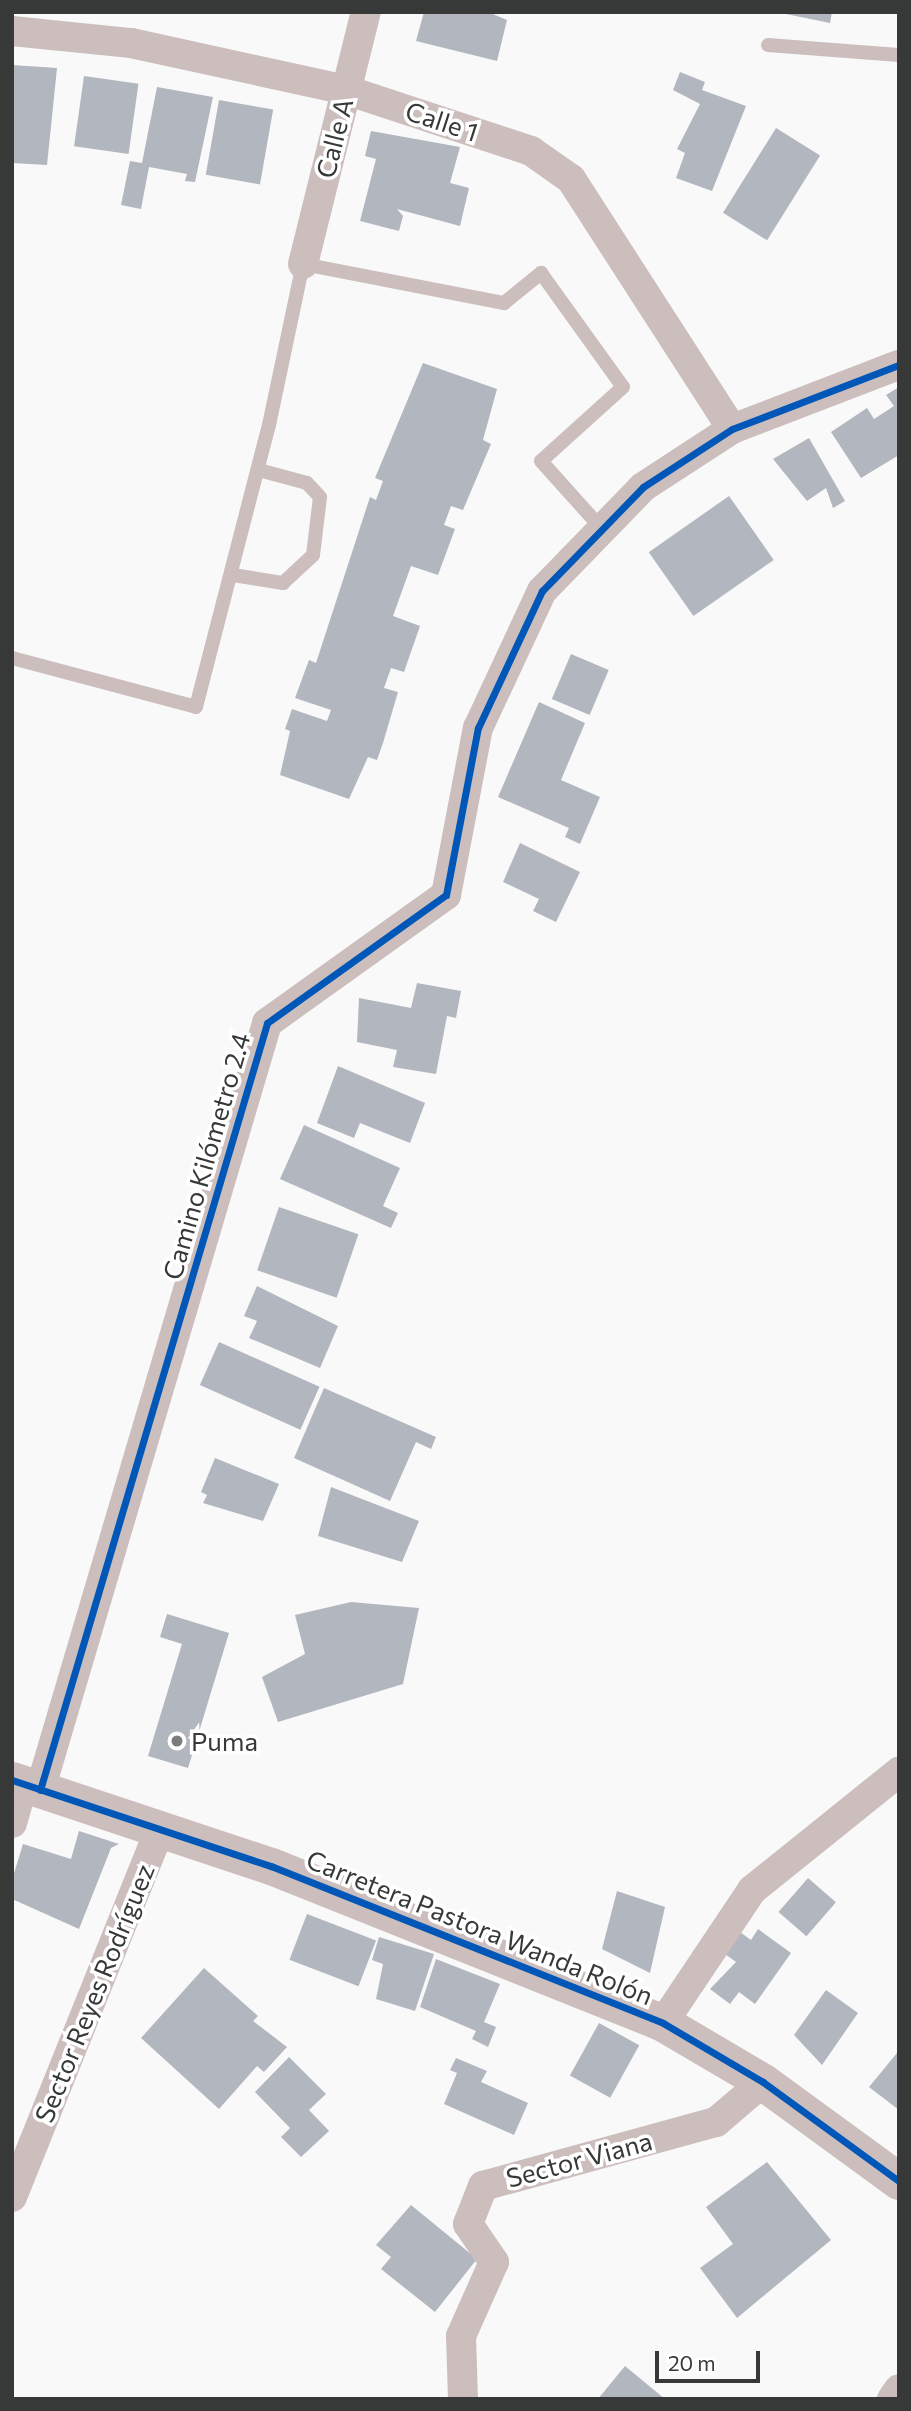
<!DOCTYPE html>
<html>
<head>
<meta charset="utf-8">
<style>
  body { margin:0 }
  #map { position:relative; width:911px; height:2411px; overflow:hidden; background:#f9f9fa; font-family:Commissioner,sans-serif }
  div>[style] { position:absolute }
  .building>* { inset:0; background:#b2b6be; transform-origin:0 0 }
  .service>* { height:14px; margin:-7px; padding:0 7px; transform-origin:7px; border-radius:7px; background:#ccbebd }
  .minor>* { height:30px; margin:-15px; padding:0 15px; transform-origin:15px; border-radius:15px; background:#ccbebd }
  .tertiary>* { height:37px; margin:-18.5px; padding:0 18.5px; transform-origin:18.5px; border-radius:18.5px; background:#ccbebd }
  .cycleway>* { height:7px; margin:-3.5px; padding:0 3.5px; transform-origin:3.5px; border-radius:3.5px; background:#0057b8 }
  .dots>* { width:19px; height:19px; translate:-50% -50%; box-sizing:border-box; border:4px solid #fff; border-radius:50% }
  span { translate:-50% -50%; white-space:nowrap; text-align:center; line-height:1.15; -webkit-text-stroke:7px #fff; paint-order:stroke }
  .street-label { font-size:26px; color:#373838 }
  .poi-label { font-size:26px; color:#373838 }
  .left { translate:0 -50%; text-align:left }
  .frame { position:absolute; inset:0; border:14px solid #373838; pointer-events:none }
  .scale { position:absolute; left:655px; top:2351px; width:105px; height:32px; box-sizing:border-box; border:4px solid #373838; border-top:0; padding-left:9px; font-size:21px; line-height:24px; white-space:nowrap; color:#373838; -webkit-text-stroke:5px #fff; paint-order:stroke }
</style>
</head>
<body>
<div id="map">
  <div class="building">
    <i style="clip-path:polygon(424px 12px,488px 12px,507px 20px,497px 61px,416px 41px)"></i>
    <i style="clip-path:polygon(776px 12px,832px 12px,830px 23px)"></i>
    <i style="clip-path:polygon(12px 65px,57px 68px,47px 165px,12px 163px)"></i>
    <i style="clip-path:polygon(680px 72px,705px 82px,702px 90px,746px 106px,712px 191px,676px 178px,685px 153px,677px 149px,700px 104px,673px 90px)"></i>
    <i style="left:84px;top:76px;width:55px;height:71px;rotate:8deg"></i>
    <i style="clip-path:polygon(157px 87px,213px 97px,195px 182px,185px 181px,187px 174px,149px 167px,141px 209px,121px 205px,130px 161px,142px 163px)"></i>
    <i style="left:219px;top:100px;width:55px;height:76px;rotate:10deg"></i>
    <i style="left:776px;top:128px;width:52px;height:100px;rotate:32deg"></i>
    <i style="clip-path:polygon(371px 131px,460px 147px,450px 183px,469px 188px,460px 226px,397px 209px,403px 216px,399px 231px,360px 221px,376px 159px,365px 156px)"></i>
    <i style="clip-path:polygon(423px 363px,497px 389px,483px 440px,491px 444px,463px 510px,451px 506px,444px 525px,455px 529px,438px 575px,411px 566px,393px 616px,420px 626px,404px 672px,391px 668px,384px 688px,398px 692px,383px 743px,377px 760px,368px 757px,349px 799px,280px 775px,290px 731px,285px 729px,292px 709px,327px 721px,331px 710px,295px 698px,309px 660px,316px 663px,370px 497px,376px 500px,383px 481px,375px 478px)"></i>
    <i style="clip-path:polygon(899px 387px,899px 455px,861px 478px,831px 432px,867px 408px,874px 419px,894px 406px,886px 395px)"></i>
    <i style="clip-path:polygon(809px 438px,845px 501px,833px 508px,826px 488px,807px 501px,773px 459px)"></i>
    <i style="left:729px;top:496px;width:78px;height:98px;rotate:55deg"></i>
    <i style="left:571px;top:654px;width:41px;height:49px;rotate:23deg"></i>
    <i style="clip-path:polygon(539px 702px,585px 723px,561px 780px,600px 797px,580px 844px,565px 837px,569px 828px,498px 797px)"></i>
    <i style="clip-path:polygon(520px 843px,580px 872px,556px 922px,533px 911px,539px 899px,503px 882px)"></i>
    <i style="clip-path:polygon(417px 983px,461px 991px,456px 1018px,447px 1016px,436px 1074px,393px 1067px,397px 1050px,357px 1042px,359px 998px,411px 1008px)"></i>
    <i style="clip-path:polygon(338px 1066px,425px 1103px,410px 1143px,360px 1123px,354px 1138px,317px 1123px)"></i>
    <i style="clip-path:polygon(304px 1125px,400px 1168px,383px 1206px,398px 1213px,391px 1228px,280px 1179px)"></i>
    <i style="left:279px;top:1207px;width:84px;height:67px;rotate:19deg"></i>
    <i style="clip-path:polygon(257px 1286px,338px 1326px,320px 1368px,249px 1338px,257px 1321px,244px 1316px)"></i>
    <i style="left:219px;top:1342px;width:110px;height:47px;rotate:24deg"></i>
    <i style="clip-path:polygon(324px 1388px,436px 1437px,431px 1449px,416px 1442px,390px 1501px,294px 1458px)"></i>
    <i style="clip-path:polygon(215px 1458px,279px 1484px,263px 1521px,203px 1503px,207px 1495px,201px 1492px)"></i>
    <i style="clip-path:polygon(331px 1487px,419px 1521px,402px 1562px,318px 1536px)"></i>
    <i style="clip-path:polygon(351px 1602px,419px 1608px,403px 1684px,278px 1722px,262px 1677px,305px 1654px,295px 1615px)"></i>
    <i style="clip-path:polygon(167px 1614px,229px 1633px,188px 1768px,148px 1756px,182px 1644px,160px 1637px)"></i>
    <i style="clip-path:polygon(79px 1831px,119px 1844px,111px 1848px,79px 1929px,12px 1899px,12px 1880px,23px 1844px,71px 1859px)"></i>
    <i style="left:808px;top:1878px;width:37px;height:45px;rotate:41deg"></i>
    <i style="clip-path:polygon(617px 1891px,665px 1907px,650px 1973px,602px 1949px)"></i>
    <i style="left:307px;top:1914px;width:74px;height:49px;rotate:21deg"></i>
    <i style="clip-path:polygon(758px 1929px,791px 1953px,755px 2004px,739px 1992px,730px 2004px,710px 1989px,736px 1962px,725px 1954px,740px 1932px,751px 1940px)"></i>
    <i style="clip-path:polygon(379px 1937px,434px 1954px,415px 2011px,376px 1999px,383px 1964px,372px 1960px)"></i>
    <i style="clip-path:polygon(436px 1959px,500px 1984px,484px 2022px,496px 2027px,488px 2047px,472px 2039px,476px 2031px,420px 2007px)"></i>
    <i style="clip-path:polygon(204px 1968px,258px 2016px,253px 2021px,287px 2047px,264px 2072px,257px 2066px,219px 2109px,141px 2038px)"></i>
    <i style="clip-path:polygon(826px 1990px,858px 2013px,822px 2065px,794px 2035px)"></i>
    <i style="left:599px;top:2023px;width:46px;height:60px;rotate:29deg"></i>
    <i style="clip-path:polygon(897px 2053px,899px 2055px,899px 2110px,869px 2087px)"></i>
    <i style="clip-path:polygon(289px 2057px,326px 2094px,309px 2110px,329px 2131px,301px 2157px,281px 2137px,290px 2128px,255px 2092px)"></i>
    <i style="clip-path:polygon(456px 2058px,487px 2071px,481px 2082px,528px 2103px,514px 2135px,444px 2104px,457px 2073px,450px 2070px)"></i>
    <i style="clip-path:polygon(767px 2162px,831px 2240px,737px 2318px,700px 2268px,733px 2244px,706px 2207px)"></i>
    <i style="clip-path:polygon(411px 2205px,477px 2259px,435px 2312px,381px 2269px,391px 2257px,376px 2245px)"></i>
    <i style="clip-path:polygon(625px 2366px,665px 2399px,598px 2399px)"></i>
  </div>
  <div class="service">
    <i style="left:768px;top:45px;width:131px;rotate:4.4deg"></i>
    <i style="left:233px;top:575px;width:51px;rotate:9.1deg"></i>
    <i style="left:283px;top:583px;width:41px;rotate:-43deg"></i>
    <i style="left:313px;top:555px;width:58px;rotate:-83.1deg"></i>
    <i style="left:320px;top:497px;width:19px;rotate:-133deg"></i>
    <i style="left:307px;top:483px;width:50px;rotate:-164.8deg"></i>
    <i style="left:12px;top:658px;width:190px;rotate:14.9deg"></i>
    <i style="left:196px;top:707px;width:291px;rotate:-75.5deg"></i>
    <i style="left:269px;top:425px;width:165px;rotate:-78.1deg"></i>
    <i style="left:303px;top:264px;width:205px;rotate:11deg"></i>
    <i style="left:504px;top:303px;width:48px;rotate:-39deg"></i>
    <i style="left:541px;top:273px;width:140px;rotate:54.3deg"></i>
    <i style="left:623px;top:387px;width:110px;rotate:137.9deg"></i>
    <i style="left:541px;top:461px;width:91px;rotate:48.1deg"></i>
  </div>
  <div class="minor">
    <i style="left:12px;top:31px;width:120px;rotate:5.8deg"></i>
    <i style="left:131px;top:43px;width:220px;rotate:12.3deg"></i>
    <i style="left:346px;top:90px;width:195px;rotate:18.2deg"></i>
    <i style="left:531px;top:151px;width:49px;rotate:35deg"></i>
    <i style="left:571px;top:179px;width:297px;rotate:57.2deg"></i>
    <i style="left:303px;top:264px;width:260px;rotate:-76deg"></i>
    <i style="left:40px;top:1790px;width:800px;rotate:-73.51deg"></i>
    <i style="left:267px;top:1023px;width:220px;rotate:-35.6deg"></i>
    <i style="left:446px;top:895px;width:170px;rotate:-79.2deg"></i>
    <i style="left:478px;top:728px;width:151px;rotate:-65deg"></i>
    <i style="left:542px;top:591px;width:145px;rotate:-45.8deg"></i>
    <i style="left:643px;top:487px;width:106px;rotate:-33.1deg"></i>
    <i style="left:732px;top:429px;width:179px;rotate:-21deg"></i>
    <i style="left:12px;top:1823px;width:40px;rotate:-74deg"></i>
    <i style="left:663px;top:2023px;width:160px;rotate:-56.2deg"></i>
    <i style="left:752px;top:1890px;width:189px;rotate:-38.8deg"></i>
    <i style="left:12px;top:2197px;width:398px;rotate:-68.1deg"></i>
    <i style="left:463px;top:2399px;width:63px;rotate:-91.8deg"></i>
    <i style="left:461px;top:2336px;width:81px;rotate:-66deg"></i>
    <i style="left:494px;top:2262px;width:46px;rotate:-124.4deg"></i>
    <i style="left:468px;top:2224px;width:41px;rotate:-68.5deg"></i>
    <i style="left:483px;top:2186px;width:242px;rotate:-15.4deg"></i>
    <i style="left:716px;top:2122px;width:62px;rotate:-40.4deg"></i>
    <i style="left:892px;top:2399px;width:12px;rotate:-55deg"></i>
  </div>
  <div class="tertiary">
    <i style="left:12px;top:1780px;width:273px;rotate:18.4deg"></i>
    <i style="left:271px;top:1866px;width:422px;rotate:21.8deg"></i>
    <i style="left:663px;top:2023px;width:116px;rotate:30.5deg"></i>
    <i style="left:763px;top:2082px;width:168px;rotate:36.1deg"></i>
  </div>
  <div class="cycleway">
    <i style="left:12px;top:1780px;width:273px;rotate:18.4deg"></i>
    <i style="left:271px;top:1866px;width:422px;rotate:21.8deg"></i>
    <i style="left:663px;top:2023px;width:116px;rotate:30.5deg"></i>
    <i style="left:763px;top:2082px;width:168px;rotate:36.1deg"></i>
    <i style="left:40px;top:1790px;width:800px;rotate:-73.51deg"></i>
    <i style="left:267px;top:1023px;width:220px;rotate:-35.6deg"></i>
    <i style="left:446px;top:895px;width:170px;rotate:-79.2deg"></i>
    <i style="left:478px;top:728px;width:151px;rotate:-65deg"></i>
    <i style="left:542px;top:591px;width:145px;rotate:-45.8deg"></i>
    <i style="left:643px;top:487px;width:106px;rotate:-33.1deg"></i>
    <i style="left:732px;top:429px;width:179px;rotate:-21deg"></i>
  </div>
  <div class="dots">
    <i style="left:177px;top:1741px;background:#7b7c7c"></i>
  </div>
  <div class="street-label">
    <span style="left:442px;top:121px;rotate:18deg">Calle 1</span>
    <span style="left:334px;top:138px;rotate:-76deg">Calle A</span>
    <span style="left:206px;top:1156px;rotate:-74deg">Camino Kilómetro 2.4</span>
    <span style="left:480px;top:1927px;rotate:22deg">Carretera Pastora Wanda Rolón</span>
    <span style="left:94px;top:1993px;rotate:-68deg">Sector Reyes Rodríguez</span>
    <span style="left:579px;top:2159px;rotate:-15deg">Sector Viana</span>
  </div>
  <div class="poi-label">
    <span class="left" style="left:191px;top:1741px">Puma</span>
  </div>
  <div class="frame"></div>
  <div class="scale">20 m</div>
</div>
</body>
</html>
